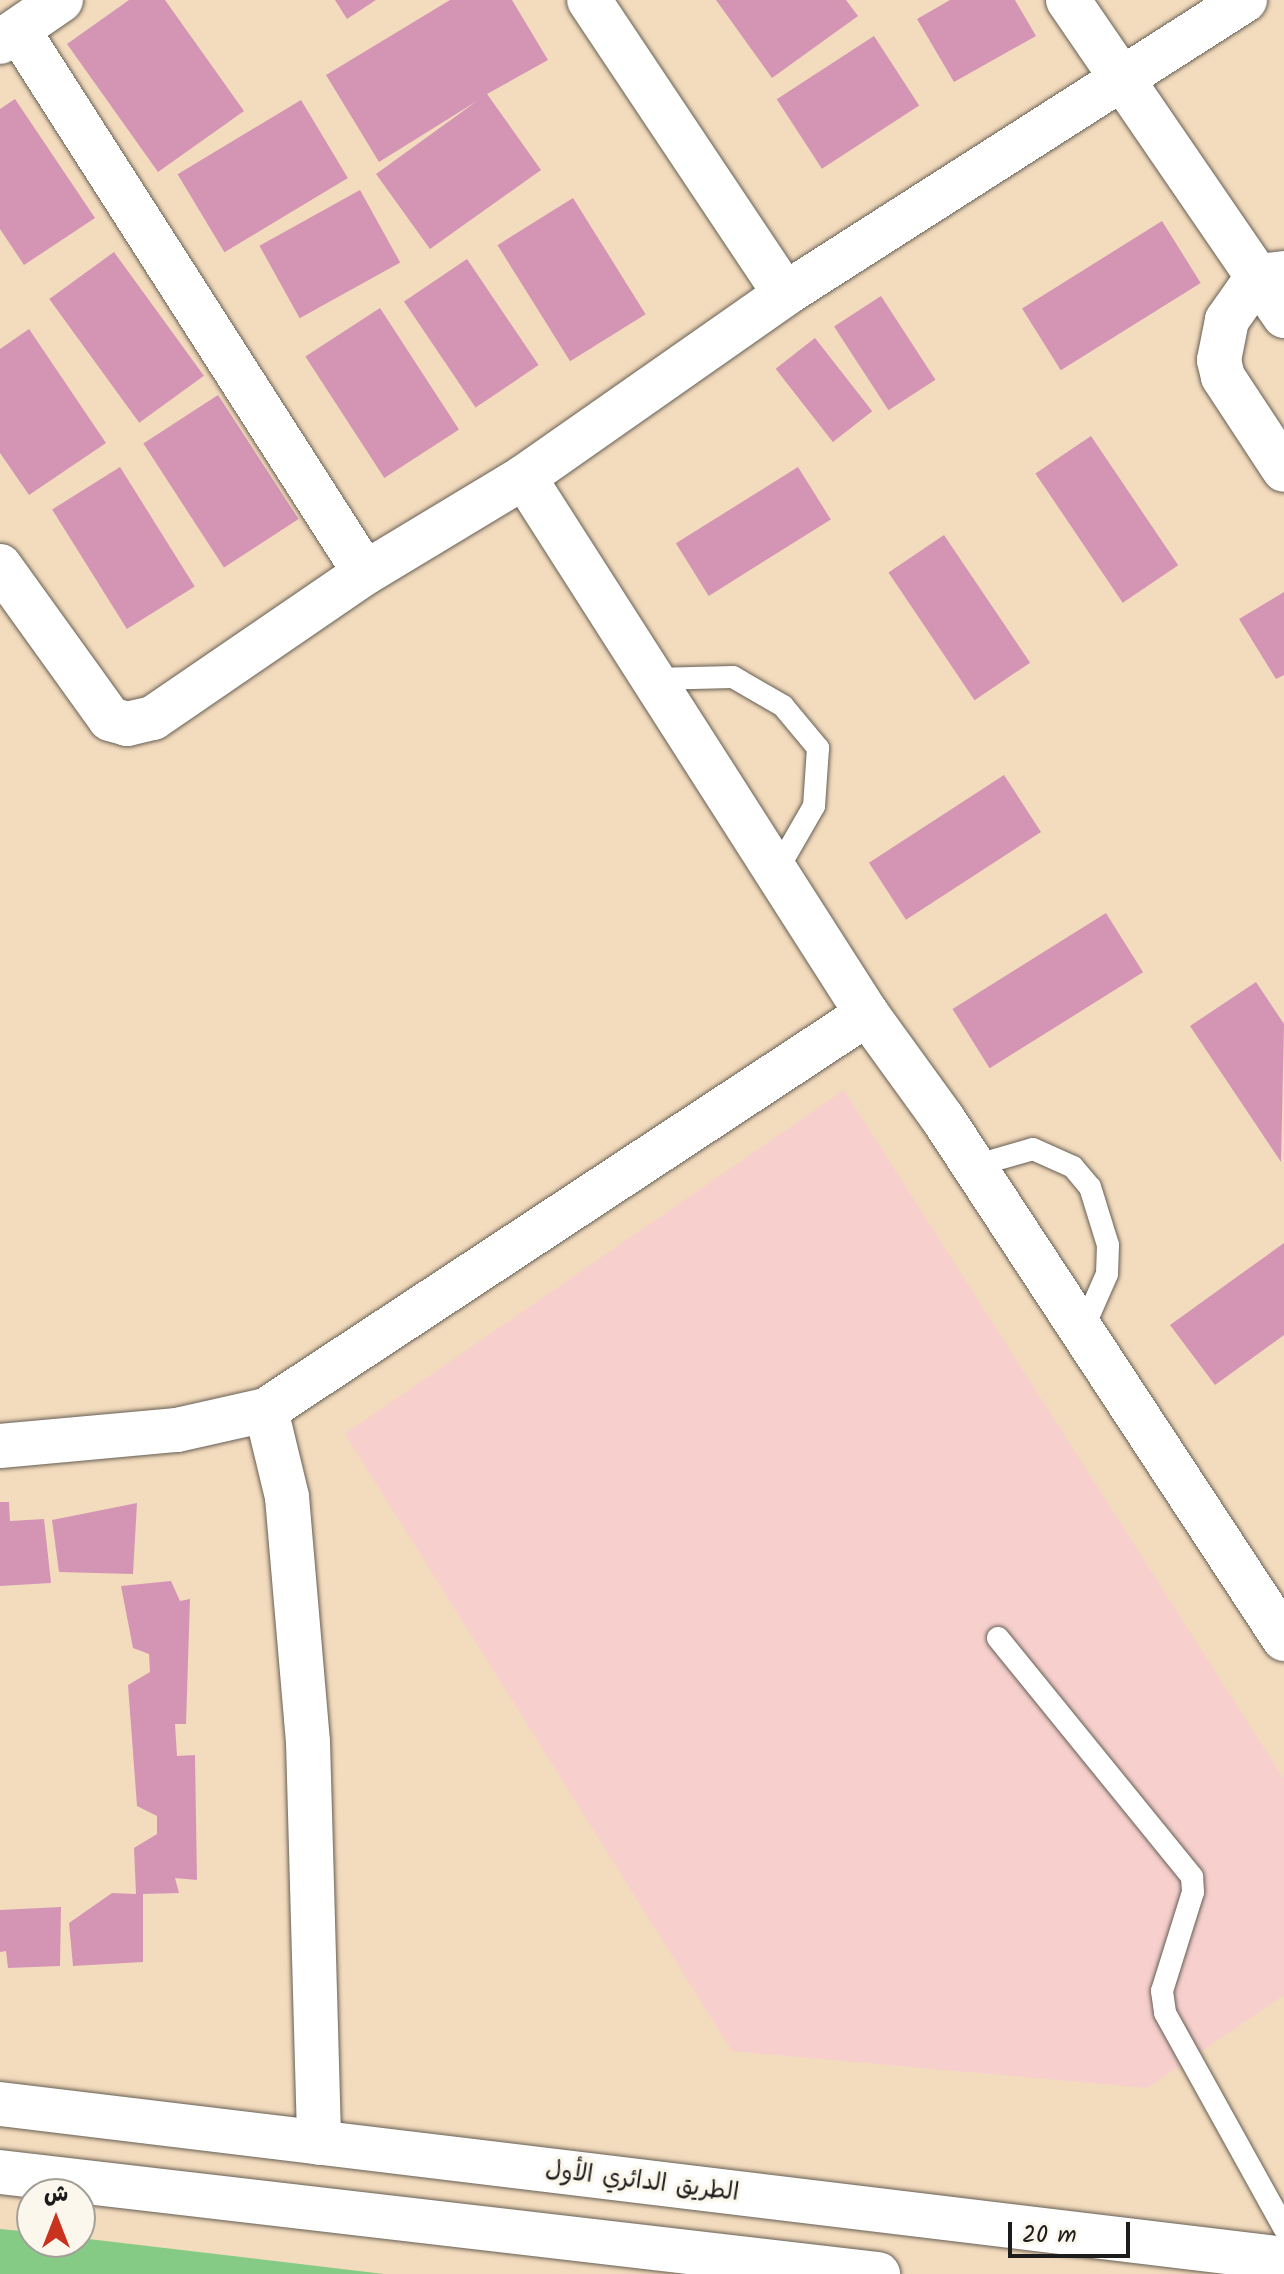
<!DOCTYPE html>
<html>
<head>
<meta charset="utf-8">
<style>
  body { margin:0 }
  #map { position:relative; width:1284px; height:2274px; overflow:hidden; background:#f3dbbd; font-family:Kalam,"Playpen Sans Arabic",sans-serif }
  div>[style] { position:absolute }
  .built>* { inset:0; background:#f7d0ce }
  .green>* { inset:0; background:#85cb85 }
  .building>* { inset:0; background:#d495b5; transform-origin:0 0 }
  .roads { filter:drop-shadow(0 0 2px #675f54) drop-shadow(0 0 2px #675f54) }
  .lane>* { height:22px; margin:-11px; padding:0 11px; transform-origin:11px; border-radius:11px; background:#fff }
  .street>* { height:44px; margin:-22px; padding:0 22px; transform-origin:22px; border-radius:22px; background:#fff }
  .primary>* { height:44px; margin:-22px; padding:0 22px; transform-origin:22px; border-radius:22px; background:#fff }
  span { translate:-50% -50%; white-space:nowrap; text-align:center; line-height:1.15; -webkit-text-stroke:7px #fbf7ec; paint-order:stroke }
  .street-label { font-size:24px; color:#1c1c1c }
  .north { position:absolute; left:16px; top:2178px; width:80px; height:80px; box-sizing:border-box; background:#fbf7ec; border:2px solid #a29f99; border-radius:50%; rotate:0deg; font-size:22px; font-weight:700; line-height:32px; text-align:center; color:#1c1c1c }
  .north::after { content:''; display:block; margin:auto; width:28px; height:36px; background:#c8321e; clip-path:polygon(50% 0,100% 100%,50% 72%,0 100%) }
  .scale { position:absolute; left:1008px; top:2222px; width:122px; height:36px; box-sizing:border-box; border:4px solid #1c1c1c; border-top:0; padding-left:10px; font-size:24px; line-height:28px; white-space:nowrap; color:#1c1c1c; -webkit-text-stroke:6px #fbf7ec; paint-order:stroke }
</style>
</head>
<body>
<div id="map">
  <div class="built">
    <i style="clip-path:polygon(844px 1090px,1284px 1779px,1284px 1995px,1147px 2088px,732px 2051px,345px 1434px)"></i>
  </div>
  <div class="green">
    <i style="clip-path:polygon(0 2229px,32px 2232px,32px 2242px,80px 2238px,384px 2274px,0 2274px)"></i>
  </div>
  <div class="building">
    <i style="clip-path:polygon(129px 0,165px 0,244px 111px,158px 172px,67px 44px)"></i>
    <i style="clip-path:polygon(335px 0,376px 0,347px 19px)"></i>
    <i style="clip-path:polygon(450px 0,512px 0,548px 60px,487px 94px,541px 170px,430px 249px,376px 174px,477px 101px,379px 162px,326px 75px)"></i>
    <i style="clip-path:polygon(716px 0,846px 0,858px 16px,772px 78px)"></i>
    <i style="clip-path:polygon(950px 0,1015px 0,1036px 36px,954px 82px,917px 19px)"></i>
    <i style="left:874px;top:36px;width:83px;height:116px;rotate:57deg"></i>
    <i style="clip-path:polygon(15px 99px,95px 218px,24px 265px,0 229px,0 109px)"></i>
    <i style="left:301px;top:100px;width:91px;height:144px;rotate:59deg"></i>
    <i style="left:360px;top:190px;width:83px;height:115px;rotate:61deg"></i>
    <i style="left:573px;top:198px;width:137px;height:89px;rotate:58deg"></i>
    <i style="left:1162px;top:221px;width:73px;height:165px;rotate:58deg"></i>
    <i style="left:114px;top:252px;width:153px;height:80px;rotate:54deg"></i>
    <i style="left:467px;top:259px;width:128px;height:76px;rotate:56deg"></i>
    <i style="left:881px;top:296px;width:100px;height:56px;rotate:57deg"></i>
    <i style="left:380px;top:308px;width:145px;height:89px;rotate:57deg"></i>
    <i style="clip-path:polygon(29px 329px,106px 443px,29px 495px,0 453px,0 349px)"></i>
    <i style="left:815px;top:338px;width:93px;height:50px;rotate:52deg"></i>
    <i style="left:218px;top:395px;width:148px;height:89px;rotate:57deg"></i>
    <i style="left:1091px;top:436px;width:156px;height:67px;rotate:56deg"></i>
    <i style="left:120px;top:467px;width:141px;height:80px;rotate:58deg"></i>
    <i style="left:798px;top:467px;width:62px;height:144px;rotate:58deg"></i>
    <i style="left:944px;top:535px;width:154px;height:67px;rotate:56deg"></i>
    <i style="clip-path:polygon(1284px 592px,1284px 675px,1276px 679px,1239px 619px)"></i>
    <i style="left:1004px;top:775px;width:68px;height:161px;rotate:57deg"></i>
    <i style="left:1106px;top:913px;width:70px;height:181px;rotate:58deg"></i>
    <i style="clip-path:polygon(1256px 982px,1284px 1024px,1281px 1162px,1190px 1026px)"></i>
    <i style="clip-path:polygon(1284px 1243px,1284px 1335px,1215px 1385px,1170px 1325px)"></i>
    <i style="clip-path:polygon(0 1502px,9px 1502px,10px 1521px,44px 1519px,51px 1583px,0 1586px)"></i>
    <i style="clip-path:polygon(137px 1503px,133px 1574px,59px 1572px,52px 1520px)"></i>
    <i style="clip-path:polygon(171px 1581px,180px 1601px,190px 1599px,186px 1724px,175px 1724px,177px 1756px,195px 1755px,197px 1880px,175px 1878px,179px 1893px,143px 1894px,143px 1962px,73px 1966px,69px 1923px,112px 1893px,136px 1894px,134px 1848px,157px 1834px,157px 1816px,137px 1806px,128px 1685px,150px 1672px,149px 1654px,133px 1648px,121px 1586px)"></i>
    <i style="clip-path:polygon(61px 1907px,60px 1966px,8px 1968px,6px 1951px,0 1952px,0 1910px)"></i>
  </div>
  <div class="roads">
    <div class="lane">
      <i style="left:653px;top:679px;width:80px;rotate:-1.4deg"></i>
      <i style="left:733px;top:677px;width:58px;rotate:30.1deg"></i>
      <i style="left:783px;top:706px;width:55px;rotate:50.2deg"></i>
      <i style="left:818px;top:748px;width:58px;rotate:93.9deg"></i>
      <i style="left:814px;top:806px;width:76px;rotate:119.9deg"></i>
      <i style="left:974px;top:1166px;width:61px;rotate:-16.1deg"></i>
      <i style="left:1033px;top:1149px;width:44px;rotate:24.2deg"></i>
      <i style="left:1073px;top:1167px;width:26px;rotate:50deg"></i>
      <i style="left:1090px;top:1187px;width:61px;rotate:72.8deg"></i>
      <i style="left:1108px;top:1245px;width:29px;rotate:92deg"></i>
      <i style="left:1107px;top:1274px;width:62px;rotate:113.7deg"></i>
      <i style="left:998px;top:1638px;width:308px;rotate:50.9deg"></i>
      <i style="left:1192px;top:1877px;width:15px;rotate:86deg"></i>
      <i style="left:1193px;top:1892px;width:104px;rotate:107.4deg"></i>
      <i style="left:1162px;top:1991px;width:22px;rotate:82deg"></i>
      <i style="left:1165px;top:2013px;width:246px;rotate:61deg"></i>
    </div>
    <div class="street">
      <i style="left:589px;top:0;width:353px;rotate:56.3deg"></i>
      <i style="left:1068px;top:0;width:383px;rotate:55.6deg"></i>
      <i style="left:18px;top:30px;width:644px;rotate:57.42deg"></i>
      <i style="left:0;top:42px;width:74px;rotate:-34.5deg"></i>
      <i style="left:1284px;top:273px;width:26px;rotate:173deg"></i>
      <i style="left:1258px;top:276px;width:54px;rotate:125.2deg"></i>
      <i style="left:1227px;top:320px;width:41px;rotate:101.3deg"></i>
      <i style="left:1219px;top:360px;width:17px;rotate:77deg"></i>
      <i style="left:1223px;top:377px;width:111px;rotate:56.7deg"></i>
      <i style="left:524px;top:477px;width:637px;rotate:57.43deg"></i>
      <i style="left:867px;top:1014px;width:130px;rotate:54.1deg"></i>
      <i style="left:943px;top:1119px;width:622px;rotate:56.74deg"></i>
      <i style="left:0;top:566px;width:188px;rotate:54.3deg"></i>
      <i style="left:110px;top:719px;width:18px;rotate:16deg"></i>
      <i style="left:127px;top:724px;width:27px;rotate:-13deg"></i>
      <i style="left:153px;top:718px;width:257px;rotate:-34.4deg"></i>
      <i style="left:365px;top:573px;width:186px;rotate:-31.1deg"></i>
      <i style="left:524px;top:477px;width:319px;rotate:-35deg"></i>
      <i style="left:785px;top:294px;width:546px;rotate:-32.58deg"></i>
      <i style="left:266px;top:1410px;width:89px;rotate:76.4deg"></i>
      <i style="left:287px;top:1497px;width:246px;rotate:85.1deg"></i>
      <i style="left:308px;top:1742px;width:401px;rotate:88.4deg"></i>
      <i style="left:0;top:1446px;width:178px;rotate:-5.2deg"></i>
      <i style="left:177px;top:1430px;width:91px;rotate:-12.7deg"></i>
      <i style="left:266px;top:1410px;width:720px;rotate:-33.38deg"></i>
    </div>
    <div class="primary">
      <i style="left:0;top:2104px;width:1293px;rotate:6.88deg"></i>
      <i style="left:0;top:2172px;width:884px;rotate:6.63deg"></i>
    </div>
  </div>
  <div class="street-label">
    <span style="left:642px;top:2182px;rotate:7deg">الطريق الدائري الأول</span>
  </div>
  <div class="north">ش</div>
  <div class="scale">20 m</div>
</div>
</body>
</html>
